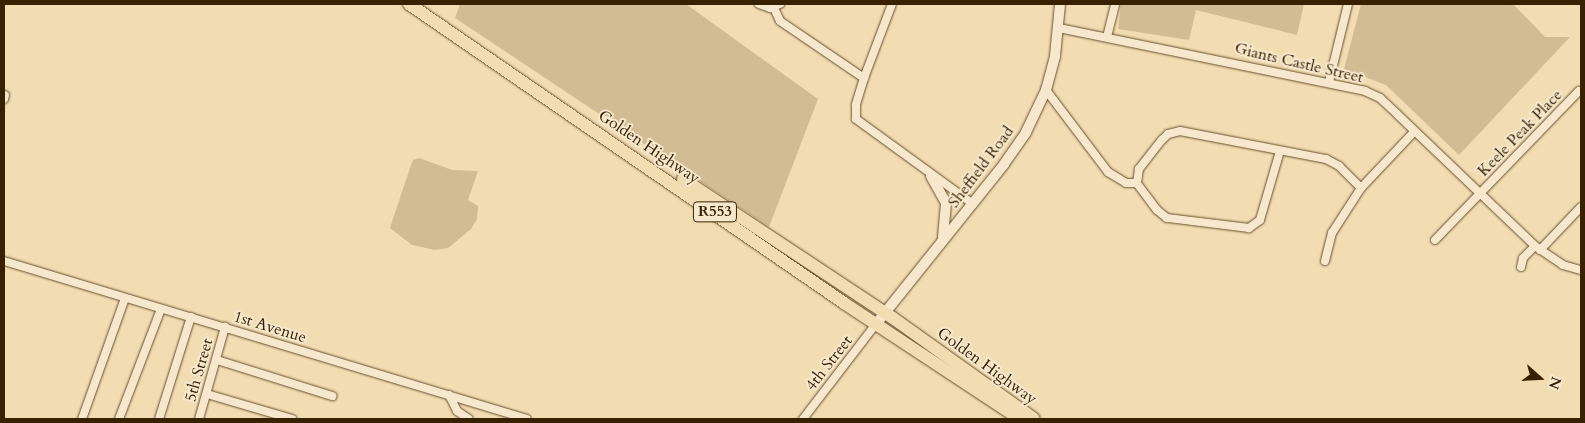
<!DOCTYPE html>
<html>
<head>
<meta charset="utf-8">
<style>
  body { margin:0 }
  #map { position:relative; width:1585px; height:423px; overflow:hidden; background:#f2dcb2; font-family:Cardo,serif }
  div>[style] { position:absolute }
  .green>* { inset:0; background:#d2bc94 }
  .roads { filter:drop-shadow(0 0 1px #66502c) drop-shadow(0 0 1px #66502c) }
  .minor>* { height:8px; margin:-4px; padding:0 4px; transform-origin:4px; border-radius:4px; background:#f7e8cd }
  .tertiary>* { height:10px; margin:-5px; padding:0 5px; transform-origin:5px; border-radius:5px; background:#f7e8cd }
  .primary>* { height:12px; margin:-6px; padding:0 6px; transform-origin:6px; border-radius:6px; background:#f2dcb2 }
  span { translate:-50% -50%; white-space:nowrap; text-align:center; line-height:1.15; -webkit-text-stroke:4px #f7e8cd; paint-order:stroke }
  .shield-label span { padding:1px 4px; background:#f7e8cd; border:1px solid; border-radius:4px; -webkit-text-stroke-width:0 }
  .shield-label { font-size:15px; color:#382100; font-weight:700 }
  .street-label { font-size:16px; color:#382100 }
  .frame { position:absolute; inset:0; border:5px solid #382100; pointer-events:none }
  .north { position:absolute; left:1515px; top:353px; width:50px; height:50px; -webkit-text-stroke:4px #f7e8cd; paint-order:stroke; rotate:109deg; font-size:14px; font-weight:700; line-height:20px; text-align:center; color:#382100 }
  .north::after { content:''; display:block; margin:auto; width:18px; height:22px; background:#382100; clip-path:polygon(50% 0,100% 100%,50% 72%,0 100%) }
</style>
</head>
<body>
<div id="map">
  <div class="green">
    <i style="clip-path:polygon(460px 4px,686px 4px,818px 99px,769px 227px,455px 18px)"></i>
    <i style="clip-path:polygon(1121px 4px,1304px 4px,1297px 35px,1196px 10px,1189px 40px,1118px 29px)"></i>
    <i style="clip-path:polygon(1361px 4px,1513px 4px,1545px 37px,1570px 37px,1459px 155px,1386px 85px,1344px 69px)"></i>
    <i style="clip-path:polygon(419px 158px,452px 170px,478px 171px,468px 200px,478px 206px,477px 219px,471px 229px,448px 248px,435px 250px,412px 245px,390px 228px,410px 168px,413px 160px)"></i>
  </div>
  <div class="roads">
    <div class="minor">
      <i style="left:759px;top:4px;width:12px;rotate:20deg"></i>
      <i style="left:770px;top:8px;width:11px;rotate:-22deg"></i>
      <i style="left:892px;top:4px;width:79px;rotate:110.7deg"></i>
      <i style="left:864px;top:78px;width:28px;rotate:107deg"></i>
      <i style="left:856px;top:105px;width:14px;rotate:90deg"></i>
      <i style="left:856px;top:119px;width:145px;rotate:36deg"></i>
      <i style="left:774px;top:8px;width:14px;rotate:65deg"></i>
      <i style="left:780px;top:21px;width:102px;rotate:34.2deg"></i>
      <i style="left:1059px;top:28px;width:312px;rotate:11.6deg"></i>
      <i style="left:1365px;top:91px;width:17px;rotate:25deg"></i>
      <i style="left:1380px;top:98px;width:23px;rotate:43deg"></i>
      <i style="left:1397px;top:114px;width:191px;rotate:43.7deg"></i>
      <i style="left:1535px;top:246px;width:34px;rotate:34deg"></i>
      <i style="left:1563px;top:265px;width:19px;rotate:16deg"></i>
      <i style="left:1107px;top:37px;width:34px;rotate:-76deg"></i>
      <i style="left:1329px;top:82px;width:80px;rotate:-76.3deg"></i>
      <i style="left:1046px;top:90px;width:103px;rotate:52.9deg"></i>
      <i style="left:1108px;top:172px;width:21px;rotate:31deg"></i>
      <i style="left:1126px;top:183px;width:11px"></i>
      <i style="left:4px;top:99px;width:4px;rotate:-76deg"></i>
      <i style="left:1280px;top:151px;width:72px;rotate:106.2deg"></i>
      <i style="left:1260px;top:220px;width:14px;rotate:144deg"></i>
      <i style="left:1249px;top:228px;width:83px;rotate:-173deg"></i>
      <i style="left:1167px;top:218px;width:13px;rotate:-141deg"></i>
      <i style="left:1157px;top:210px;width:34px;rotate:-127deg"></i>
      <i style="left:1137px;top:183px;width:14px;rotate:-82deg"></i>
      <i style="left:1139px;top:169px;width:37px;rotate:-52deg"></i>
      <i style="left:1162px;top:140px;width:8px;rotate:-45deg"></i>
      <i style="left:1168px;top:134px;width:12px;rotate:-14deg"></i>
      <i style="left:1180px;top:131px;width:149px;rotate:10.9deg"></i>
      <i style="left:1326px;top:159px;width:15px;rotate:28deg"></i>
      <i style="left:1339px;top:166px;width:31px;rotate:45deg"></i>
      <i style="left:1435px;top:240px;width:207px;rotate:-46deg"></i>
      <i style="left:1540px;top:250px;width:59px;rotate:-46.4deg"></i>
      <i style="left:4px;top:261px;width:546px;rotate:16.81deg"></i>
      <i style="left:1325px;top:261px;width:29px;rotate:-76deg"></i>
      <i style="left:1332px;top:233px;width:54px;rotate:-57.2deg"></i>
      <i style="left:1361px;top:188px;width:77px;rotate:-46.6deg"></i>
      <i style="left:1521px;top:267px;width:9px;rotate:-77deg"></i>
      <i style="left:1523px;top:258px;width:17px;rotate:-45deg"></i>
      <i style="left:217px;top:360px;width:121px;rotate:17.4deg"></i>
      <i style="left:207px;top:394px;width:89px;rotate:16.4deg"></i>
      <i style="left:449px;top:395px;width:18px;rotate:63deg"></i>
      <i style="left:457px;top:411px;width:14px;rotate:34deg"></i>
      <i style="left:82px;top:419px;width:128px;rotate:-70.4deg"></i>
      <i style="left:119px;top:419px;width:118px;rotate:-69.1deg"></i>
      <i style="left:159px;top:419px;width:107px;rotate:-72.6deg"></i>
      <i style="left:199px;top:419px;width:96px;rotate:-74.2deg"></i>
      <i style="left:803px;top:419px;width:120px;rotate:-52.5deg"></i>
    </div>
    <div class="tertiary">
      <i style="left:931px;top:176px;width:31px;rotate:61deg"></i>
      <i style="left:946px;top:203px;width:34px;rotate:95deg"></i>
      <i style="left:876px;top:324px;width:205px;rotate:-51.3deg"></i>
      <i style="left:1004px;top:164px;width:39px;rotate:-55deg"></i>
      <i style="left:1026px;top:132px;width:47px;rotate:-64.5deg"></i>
      <i style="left:1046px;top:90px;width:35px;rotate:-75deg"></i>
      <i style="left:1055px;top:56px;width:52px;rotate:-84.5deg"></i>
    </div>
    <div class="primary">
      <i style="left:409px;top:4px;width:528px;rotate:34.5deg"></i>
      <i style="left:844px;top:303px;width:211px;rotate:33.4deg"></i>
      <i style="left:683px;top:179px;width:252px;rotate:33.5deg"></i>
      <i style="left:893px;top:318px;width:173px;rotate:35.6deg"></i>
    </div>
  </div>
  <div class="shield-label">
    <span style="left:715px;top:212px">R553</span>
  </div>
  <div class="street-label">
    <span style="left:1299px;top:63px;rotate:13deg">Giants Castle Street</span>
    <span style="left:1520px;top:133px;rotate:-46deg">Keele Peak Place</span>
    <span style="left:649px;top:147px;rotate:34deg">Golden Highway</span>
    <span style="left:981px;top:167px;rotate:-53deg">Sheffield Road</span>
    <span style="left:270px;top:327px;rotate:17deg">1st Avenue</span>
    <span style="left:829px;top:363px;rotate:-52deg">4th Street</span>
    <span style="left:987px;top:366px;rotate:36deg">Golden Highway</span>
    <span style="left:199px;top:370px;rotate:-74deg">5th Street</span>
  </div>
  <div class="frame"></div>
  <div class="north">N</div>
</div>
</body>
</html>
